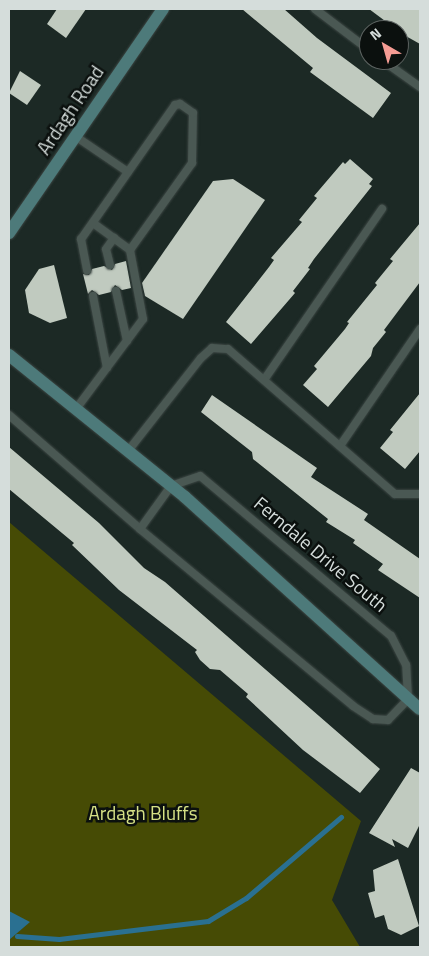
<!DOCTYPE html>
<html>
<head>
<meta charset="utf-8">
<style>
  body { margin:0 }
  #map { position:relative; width:429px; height:956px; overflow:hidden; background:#1c2925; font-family:"Titillium Web",sans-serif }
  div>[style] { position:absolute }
  .green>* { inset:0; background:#464b05 }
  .water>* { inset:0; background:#2a7091 }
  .stream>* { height:5px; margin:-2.5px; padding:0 2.5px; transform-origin:2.5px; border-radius:2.5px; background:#2a7091 }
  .building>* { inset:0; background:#c0cabf }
  .roads { filter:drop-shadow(0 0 1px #3c4643) drop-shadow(0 0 1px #3c4643) }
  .lane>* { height:8px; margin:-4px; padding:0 4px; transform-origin:4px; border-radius:4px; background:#4a5853 }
  .secondary>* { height:12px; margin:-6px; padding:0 6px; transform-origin:6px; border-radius:6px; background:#4d7a7a }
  span { translate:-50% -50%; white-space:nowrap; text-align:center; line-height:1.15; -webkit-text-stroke:5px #0b100e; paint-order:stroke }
  .street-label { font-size:19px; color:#d5dddb }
  .park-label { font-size:19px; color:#d6e185 }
  .frame { position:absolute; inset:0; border:10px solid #d5dddb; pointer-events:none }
  .north { position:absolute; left:359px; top:20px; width:50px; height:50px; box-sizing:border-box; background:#0b100e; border:1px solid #5c6260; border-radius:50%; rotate:322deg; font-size:14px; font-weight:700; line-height:20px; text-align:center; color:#d5dddb }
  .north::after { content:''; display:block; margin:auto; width:18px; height:22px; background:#f59c94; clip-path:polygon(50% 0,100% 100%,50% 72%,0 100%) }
</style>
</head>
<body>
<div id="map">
  <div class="green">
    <i style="clip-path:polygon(9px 522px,361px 821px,332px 900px,360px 947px,9px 947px)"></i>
  </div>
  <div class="water">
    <i style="clip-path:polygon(9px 911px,30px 922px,9px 940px)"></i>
  </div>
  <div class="stream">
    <i style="left:17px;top:936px;width:42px;rotate:4.1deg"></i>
    <i style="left:59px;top:939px;width:150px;rotate:-6.9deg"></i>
    <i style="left:208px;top:921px;width:44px;rotate:-31.2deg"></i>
    <i style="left:246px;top:898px;width:125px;rotate:-40.5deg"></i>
  </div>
  <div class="building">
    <i style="clip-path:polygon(57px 9px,86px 9px,66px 38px,47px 24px)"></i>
    <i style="clip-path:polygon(242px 9px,284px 9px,317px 38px,391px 93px,373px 118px,310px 72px,313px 68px)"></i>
    <i style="clip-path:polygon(369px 9px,420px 9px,420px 44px,404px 35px)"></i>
    <i style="clip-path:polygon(20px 71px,41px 85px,27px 105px,9px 93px)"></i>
    <i style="clip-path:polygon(350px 159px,373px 179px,369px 184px,372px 186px,314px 259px,308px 268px,310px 269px,293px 291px,295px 293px,251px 344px,226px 322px,269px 267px,274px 260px,271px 258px,302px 222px,299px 220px,317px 198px,314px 196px,343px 162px,345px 164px)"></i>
    <i style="clip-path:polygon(233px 179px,265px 200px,183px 319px,145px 296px,142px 283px,213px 181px)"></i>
    <i style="clip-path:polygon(420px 223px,420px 282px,384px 330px,386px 332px,373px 348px,371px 356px,328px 407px,303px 385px,317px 369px,314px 366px,345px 329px,349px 323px,347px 322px,377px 285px,375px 283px,393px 261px,390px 259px)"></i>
    <i style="clip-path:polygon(126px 261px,131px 288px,122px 290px,115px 285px,111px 292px,99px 295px,92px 290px,88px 294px,83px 274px,89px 275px,92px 269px,104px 266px,112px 270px,115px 264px)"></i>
    <i style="clip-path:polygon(54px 265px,67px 318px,50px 323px,29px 313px,25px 290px,39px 269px)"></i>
    <i style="clip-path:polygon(420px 393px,420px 451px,405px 469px,380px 448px,393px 432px,390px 430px)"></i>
    <i style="clip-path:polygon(212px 395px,317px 468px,311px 477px,368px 514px,364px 520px,420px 559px,420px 598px,378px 570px,383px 564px,353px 543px,355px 540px,326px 522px,328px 519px,253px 459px,252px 452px,201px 412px)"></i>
    <i style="clip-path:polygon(9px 447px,99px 523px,144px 568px,165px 582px,380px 769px,360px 793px,303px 750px,246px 697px,248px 694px,220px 670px,210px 669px,200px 660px,195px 652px,197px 650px,119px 590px,72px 545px,74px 543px,9px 489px)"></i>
    <i style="clip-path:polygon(411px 768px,420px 773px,420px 824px,408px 848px,392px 839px,395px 847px,369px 833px)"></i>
    <i style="clip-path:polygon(398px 859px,419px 926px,401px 935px,388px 929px,384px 915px,375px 918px,368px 893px,375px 891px,373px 870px)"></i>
  </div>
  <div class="roads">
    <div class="lane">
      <i style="left:315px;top:9px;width:68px;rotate:37.2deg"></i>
      <i style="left:382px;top:60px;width:47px;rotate:35.4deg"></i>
      <i style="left:75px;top:136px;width:64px;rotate:34.2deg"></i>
      <i style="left:93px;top:223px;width:46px;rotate:36.1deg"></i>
      <i style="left:110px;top:265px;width:16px;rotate:-104deg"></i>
      <i style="left:106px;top:249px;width:14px;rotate:-54deg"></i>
      <i style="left:116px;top:291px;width:51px;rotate:77.6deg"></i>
      <i style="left:93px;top:296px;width:73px;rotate:79deg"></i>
      <i style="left:264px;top:380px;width:208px;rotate:-55.4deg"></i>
      <i style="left:76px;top:409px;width:112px;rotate:-53.3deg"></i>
      <i style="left:143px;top:319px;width:70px;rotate:-100.7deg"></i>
      <i style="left:130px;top:250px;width:107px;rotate:-54.5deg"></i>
      <i style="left:192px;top:163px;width:50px;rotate:-88.9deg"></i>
      <i style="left:193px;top:113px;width:16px;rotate:-145deg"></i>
      <i style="left:180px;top:104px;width:5px;rotate:169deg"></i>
      <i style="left:175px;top:105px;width:164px;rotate:125deg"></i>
      <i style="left:81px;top:239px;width:32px;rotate:79deg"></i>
      <i style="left:9px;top:415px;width:174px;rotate:41deg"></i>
      <i style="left:140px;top:529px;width:277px;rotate:39.7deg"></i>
      <i style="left:353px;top:706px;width:24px;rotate:33deg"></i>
      <i style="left:373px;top:719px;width:15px;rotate:4deg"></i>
      <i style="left:388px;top:720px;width:29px;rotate:-46deg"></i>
      <i style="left:408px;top:699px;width:34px;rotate:-93deg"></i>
      <i style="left:406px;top:665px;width:33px;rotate:-117deg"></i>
      <i style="left:391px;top:636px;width:249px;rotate:-140deg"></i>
      <i style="left:200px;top:476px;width:31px;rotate:161deg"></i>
      <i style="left:171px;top:486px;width:53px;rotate:125.8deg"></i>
      <i style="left:340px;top:446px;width:142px;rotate:-55.6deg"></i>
      <i style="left:128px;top:451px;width:118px;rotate:-51.9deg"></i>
      <i style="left:201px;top:358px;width:15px;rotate:-42deg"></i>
      <i style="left:212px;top:348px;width:16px;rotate:4deg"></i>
      <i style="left:228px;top:349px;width:221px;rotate:41deg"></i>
      <i style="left:395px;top:494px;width:25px"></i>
    </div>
    <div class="secondary">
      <i style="left:9px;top:233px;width:272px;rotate:-55.5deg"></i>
      <i style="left:9px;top:355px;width:226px;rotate:38.9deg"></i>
      <i style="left:185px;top:497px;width:316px;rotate:42.1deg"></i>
    </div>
  </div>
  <div class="street-label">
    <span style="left:70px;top:110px;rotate:-56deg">Ardagh Road</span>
    <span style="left:321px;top:554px;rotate:40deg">Ferndale Drive South</span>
  </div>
  <div class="park-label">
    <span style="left:143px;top:813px">Ardagh Bluffs</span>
  </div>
  <div class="frame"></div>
  <div class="north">N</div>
</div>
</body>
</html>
